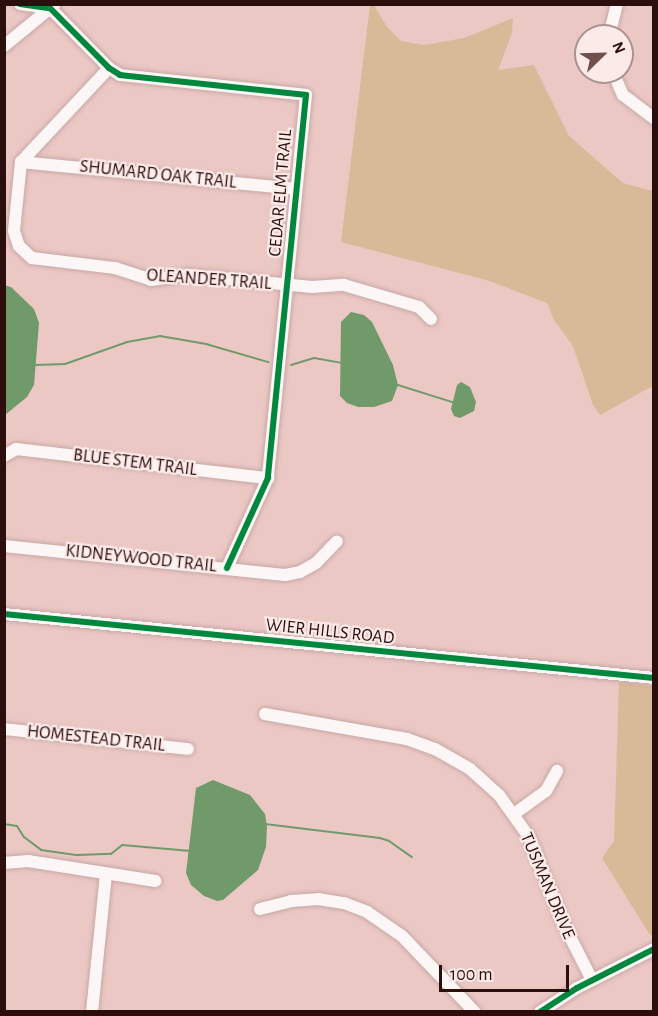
<!DOCTYPE html>
<html>
<head>
<meta charset="utf-8">
<style>
  body { margin:0 }
  #map { position:relative; width:658px; height:1016px; overflow:hidden; background:#ecc8c5; font-family:"Alegreya Sans",sans-serif }
  div>[style] { position:absolute }
  .green>* { inset:0; background:#d9ba98 }
  .water>* { inset:0; background:#719a6b }
  .stream>* { height:2px; margin:-1px; padding:0 1px; transform-origin:1px; border-radius:1px; background:#719a6b }
  .roads { filter:drop-shadow(0 0 2px #c7a8a5) drop-shadow(0 0 2px #c7a8a5) }
  .minor>* { height:12px; margin:-6px; padding:0 6px; transform-origin:6px; border-radius:6px; background:#fcf7f6 }
  .cycleway>* { height:6px; margin:-3px; padding:0 3px; transform-origin:3px; border-radius:3px; background:#00873e }
  span { translate:-50% -50%; white-space:nowrap; text-align:center; line-height:1.15; -webkit-text-stroke:4.5px #fceae8; paint-order:stroke }
  .street-label { font-size:18px; color:#2c0f0d }
  .frame { position:absolute; inset:0; border:6px solid #2c0f0d; pointer-events:none }
  .north { position:absolute; left:574px; top:24px; width:60px; height:60px; box-sizing:border-box; background:#fceae8; border:2px solid #a99290; border-radius:50%; rotate:67deg; font-size:16px; font-weight:700; line-height:24px; text-align:center; color:#2c0f0d }
  .north::after { content:''; display:block; margin:auto; width:21px; height:27px; background:#6f504d; clip-path:polygon(50% 0,100% 100%,50% 72%,0 100%) }
  .scale { position:absolute; left:439px; top:965px; width:130px; height:27px; box-sizing:border-box; border:3px solid #2c0f0d; border-top:0; padding-left:8px; font-size:18px; line-height:21px; white-space:nowrap; color:#2c0f0d; -webkit-text-stroke:4px #fceae8; paint-order:stroke }
</style>
</head>
<body>
<div id="map">
  <div class="green">
    <i style="clip-path:polygon(370px 5px,374px 5px,387px 27px,401px 41px,424px 45px,464px 38px,513px 18px,512px 33px,498px 70px,534px 65px,569px 136px,623px 183px,653px 191px,653px 386px,600px 415px,593px 405px,573px 346px,554px 320px,547px 303px,486px 280px,341px 242px)"></i>
    <i style="clip-path:polygon(619px 682px,653px 686px,654px 934px,650px 935px,602px 858px,614px 841px)"></i>
  </div>
  <div class="water">
    <i style="clip-path:polygon(4px 285px,11px 287px,34px 309px,39px 323px,34px 385px,27px 397px,5px 415px)"></i>
    <i style="clip-path:polygon(351px 312px,364px 315px,372px 322px,393px 365px,398px 385px,392px 401px,374px 407px,358px 407px,347px 403px,340px 396px,341px 322px)"></i>
    <i style="clip-path:polygon(461px 382px,470px 387px,476px 402px,474px 411px,460px 418px,454px 416px,451px 409px,457px 385px)"></i>
    <i style="clip-path:polygon(213px 780px,250px 795px,265px 814px,267px 826px,266px 847px,258px 870px,223px 900px,217px 901px,204px 896px,191px 885px,186px 873px,196px 788px)"></i>
  </div>
  <div class="stream">
    <i style="left:35px;top:365px;width:30px;rotate:-2deg"></i>
    <i style="left:65px;top:364px;width:66px;rotate:-19.5deg"></i>
    <i style="left:127px;top:342px;width:34px;rotate:-10deg"></i>
    <i style="left:160px;top:336px;width:47px;rotate:9.9deg"></i>
    <i style="left:206px;top:344px;width:65px;rotate:16.2deg"></i>
    <i style="left:291px;top:365px;width:24px;rotate:-17deg"></i>
    <i style="left:314px;top:358px;width:28px;rotate:10deg"></i>
    <i style="left:398px;top:385px;width:57px;rotate:17.5deg"></i>
    <i style="left:4px;top:824px;width:13px;rotate:9deg"></i>
    <i style="left:17px;top:826px;width:13px;rotate:58deg"></i>
    <i style="left:24px;top:837px;width:21px;rotate:37deg"></i>
    <i style="left:41px;top:850px;width:37px;rotate:8deg"></i>
    <i style="left:78px;top:855px;width:33px;rotate:-2deg"></i>
    <i style="left:111px;top:854px;width:14px;rotate:-39deg"></i>
    <i style="left:122px;top:845px;width:69px;rotate:5deg"></i>
    <i style="left:265px;top:824px;width:116px;rotate:6.9deg"></i>
    <i style="left:380px;top:838px;width:9px;rotate:18deg"></i>
    <i style="left:389px;top:841px;width:28px;rotate:35deg"></i>
  </div>
  <div class="roads">
    <div class="minor">
      <i style="left:20px;top:4px;width:30px;rotate:8deg"></i>
      <i style="left:50px;top:8px;width:84px;rotate:45.5deg"></i>
      <i style="left:109px;top:68px;width:13px;rotate:32deg"></i>
      <i style="left:120px;top:75px;width:187px;rotate:6.1deg"></i>
      <i style="left:306px;top:95px;width:385px;rotate:95.7deg"></i>
      <i style="left:268px;top:478px;width:99px;rotate:114.5deg"></i>
      <i style="left:609px;top:36px;width:33px;rotate:-76deg"></i>
      <i style="left:4px;top:46px;width:65px;rotate:-39.4deg"></i>
      <i style="left:109px;top:68px;width:129px;rotate:133.1deg"></i>
      <i style="left:21px;top:162px;width:69px;rotate:95.8deg"></i>
      <i style="left:14px;top:231px;width:16px;rotate:72deg"></i>
      <i style="left:19px;top:246px;width:18px;rotate:43deg"></i>
      <i style="left:32px;top:258px;width:84px;rotate:6.9deg"></i>
      <i style="left:115px;top:268px;width:38px;rotate:18deg"></i>
      <i style="left:151px;top:280px;width:37px;rotate:-8deg"></i>
      <i style="left:188px;top:275px;width:125px;rotate:5.5deg"></i>
      <i style="left:312px;top:287px;width:32px;rotate:-4deg"></i>
      <i style="left:344px;top:285px;width:78px;rotate:16.3deg"></i>
      <i style="left:419px;top:307px;width:17px;rotate:45deg"></i>
      <i style="left:613px;top:72px;width:25px;rotate:67deg"></i>
      <i style="left:623px;top:95px;width:39px;rotate:37deg"></i>
      <i style="left:21px;top:162px;width:276px;rotate:5.6deg"></i>
      <i style="left:4px;top:456px;width:14px;rotate:-30deg"></i>
      <i style="left:16px;top:449px;width:254px;rotate:6.6deg"></i>
      <i style="left:4px;top:546px;width:282px;rotate:5.9deg"></i>
      <i style="left:285px;top:575px;width:15px;rotate:-11deg"></i>
      <i style="left:300px;top:572px;width:18px;rotate:-29deg"></i>
      <i style="left:316px;top:563px;width:30px;rotate:-46deg"></i>
      <i style="left:4px;top:614px;width:653px;rotate:5.62deg"></i>
      <i style="left:265px;top:714px;width:144px;rotate:10deg"></i>
      <i style="left:407px;top:739px;width:30px;rotate:20deg"></i>
      <i style="left:435px;top:749px;width:40px;rotate:29.7deg"></i>
      <i style="left:470px;top:769px;width:39px;rotate:42deg"></i>
      <i style="left:499px;top:795px;width:52px;rotate:54.5deg"></i>
      <i style="left:529px;top:837px;width:92px;rotate:68.4deg"></i>
      <i style="left:563px;top:923px;width:64px;rotate:63deg"></i>
      <i style="left:4px;top:729px;width:185px;rotate:6.2deg"></i>
      <i style="left:514px;top:814px;width:39px;rotate:-36deg"></i>
      <i style="left:546px;top:791px;width:23px;rotate:-61deg"></i>
      <i style="left:4px;top:863px;width:24px;rotate:-5deg"></i>
      <i style="left:28px;top:861px;width:129px;rotate:8.9deg"></i>
      <i style="left:260px;top:909px;width:32px;rotate:-14deg"></i>
      <i style="left:291px;top:901px;width:27px;rotate:-4deg"></i>
      <i style="left:318px;top:899px;width:26px;rotate:9deg"></i>
      <i style="left:344px;top:903px;width:25px;rotate:21deg"></i>
      <i style="left:367px;top:912px;width:42px;rotate:34.4deg"></i>
      <i style="left:402px;top:936px;width:105px;rotate:46.2deg"></i>
      <i style="left:92px;top:1012px;width:139px;rotate:-84.2deg"></i>
      <i style="left:540px;top:1012px;width:44px;rotate:-33deg"></i>
      <i style="left:577px;top:988px;width:86px;rotate:-26.9deg"></i>
    </div>
  </div>
  <div class="cycleway">
    <i style="left:20px;top:4px;width:30px;rotate:8deg"></i>
    <i style="left:50px;top:8px;width:84px;rotate:45.5deg"></i>
    <i style="left:109px;top:68px;width:13px;rotate:32deg"></i>
    <i style="left:120px;top:75px;width:187px;rotate:6.1deg"></i>
    <i style="left:306px;top:95px;width:385px;rotate:95.7deg"></i>
    <i style="left:268px;top:478px;width:99px;rotate:114.5deg"></i>
    <i style="left:4px;top:614px;width:653px;rotate:5.62deg"></i>
    <i style="left:540px;top:1012px;width:44px;rotate:-33deg"></i>
    <i style="left:577px;top:988px;width:86px;rotate:-26.9deg"></i>
  </div>
  <div class="street-label">
    <span style="left:158px;top:175px;rotate:6deg">SHUMARD OAK TRAIL</span>
    <span style="left:281px;top:193px;rotate:-85deg">CEDAR ELM TRAIL</span>
    <span style="left:209px;top:280px;rotate:4deg">OLEANDER TRAIL</span>
    <span style="left:135px;top:463px;rotate:7deg">BLUE STEM TRAIL</span>
    <span style="left:141px;top:559px;rotate:6deg">KIDNEYWOOD TRAIL</span>
    <span style="left:330px;top:632px;rotate:6deg">WIER HILLS ROAD</span>
    <span style="left:96px;top:739px;rotate:6deg">HOMESTEAD TRAIL</span>
    <span style="left:547px;top:886px;rotate:67deg">TUSMAN DRIVE</span>
  </div>
  <div class="frame"></div>
  <div class="north">N</div>
  <div class="scale">100 m</div>
</div>
</body>
</html>
